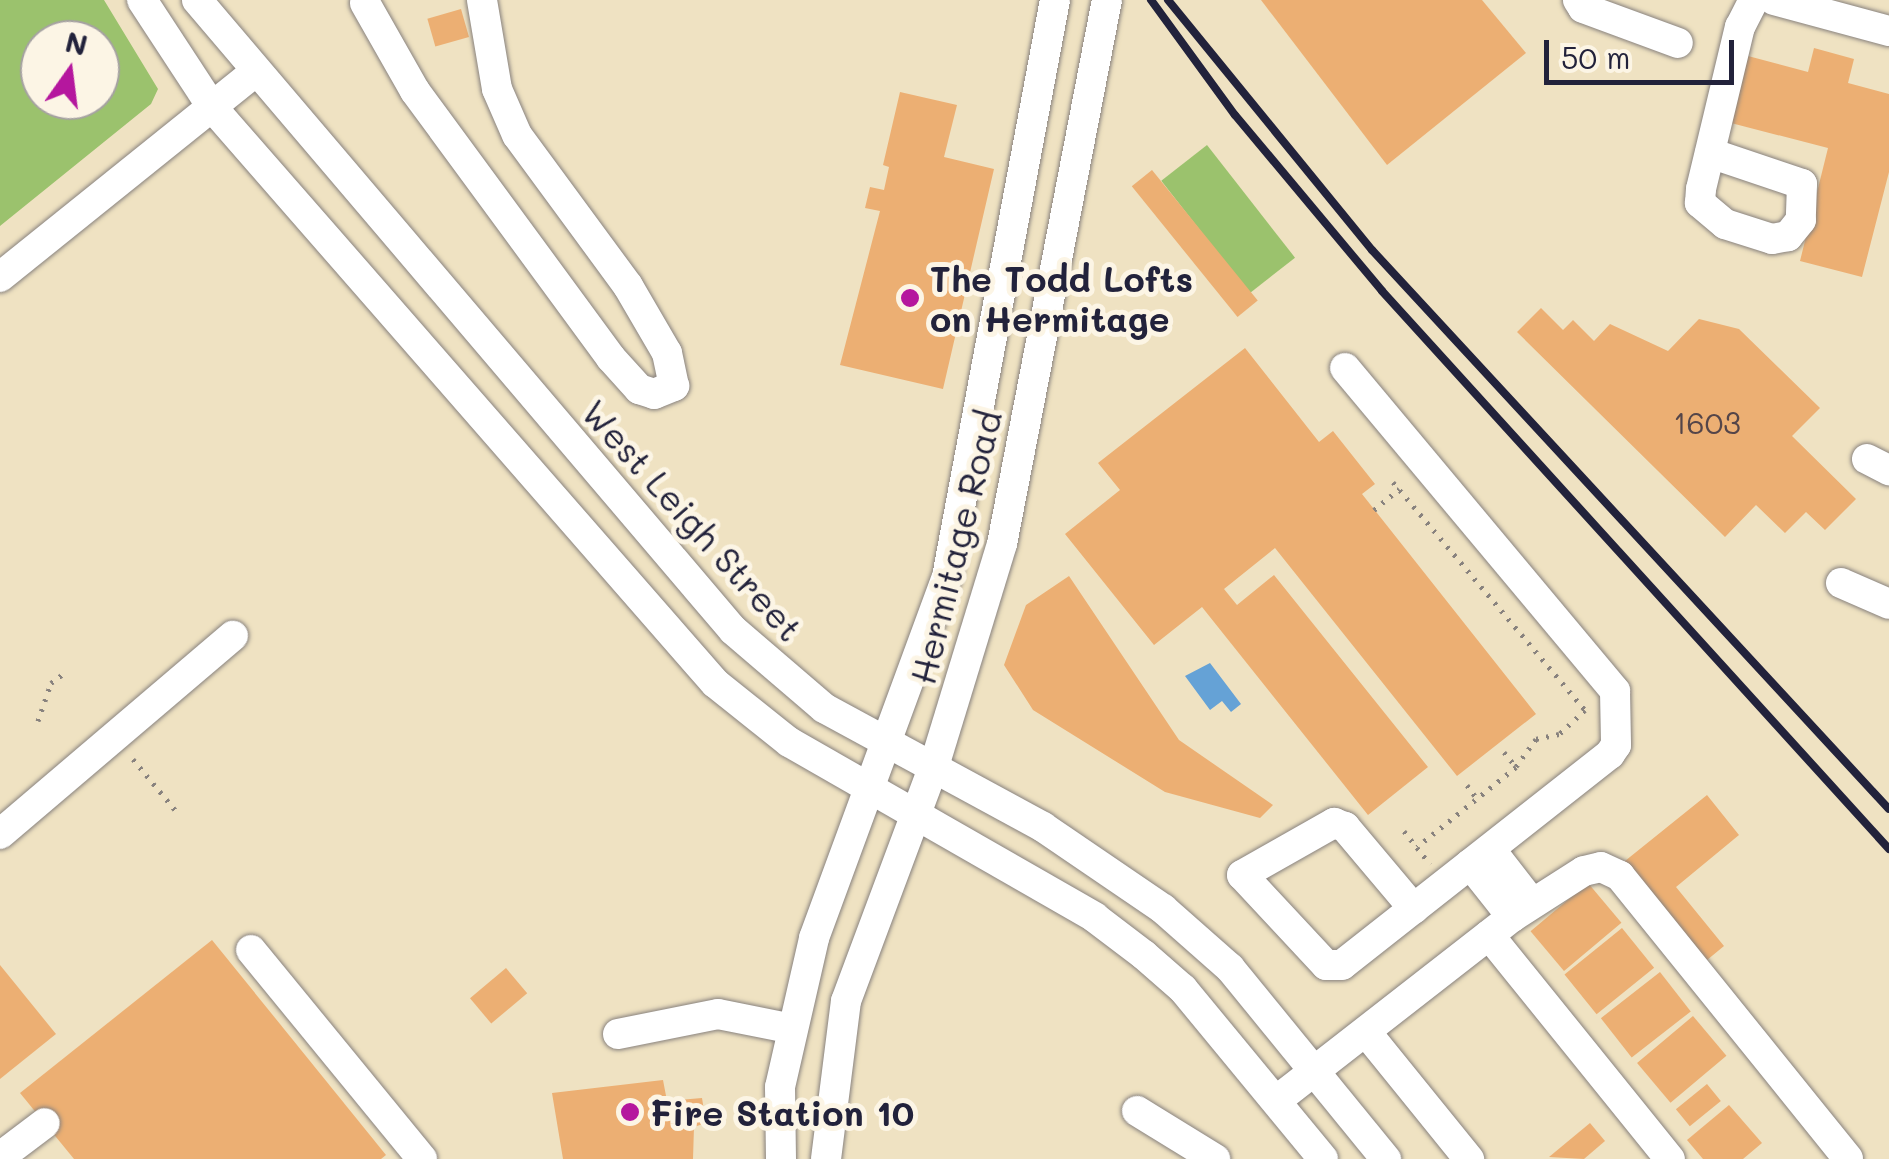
<!DOCTYPE html>
<html>
<head>
<meta charset="utf-8">
<style>
  body { margin:0 }
  #map { position:relative; width:1889px; height:1159px; overflow:hidden; background:#efe2c2; font-family:Mali,sans-serif }
  div>[style] { position:absolute }
  .green>* { inset:0; background:#9bc26d; transform-origin:0 0 }
  .water>* { inset:0; background:#65a2d6 }
  .building>* { inset:0; background:#ecaf73; transform-origin:0 0 }
  .path>* { height:5px; margin-top:-2.5px; transform-origin:0; background:repeating-linear-gradient(90deg,#88827e 0 2.5px,transparent 0 10.5px) }
  .roads { filter:drop-shadow(0 0 2px #88827e) drop-shadow(0 0 2px #88827e) }
  .minor>* { height:30px; margin:-15px; padding:0 15px; transform-origin:15px; border-radius:15px; background:#fff }
  .rail>* { height:8px; margin:-4px; padding:0 4px; transform-origin:4px; border-radius:4px; background:#22223b }
  .dots>* { width:28px; height:28px; translate:-50% -50%; box-sizing:border-box; border:5px solid #fcf5e5; border-radius:50% }
  span { translate:-50% -50%; white-space:nowrap; text-align:center; line-height:1.15; -webkit-text-stroke:10px #fcf5e5; paint-order:stroke }
  .number-label { font-size:30px; color:#544549 }
  .number-label span { -webkit-text-stroke-width:0 }
  .poi-label { font-size:35px; color:#22223b; font-weight:700 }
  .left { translate:0 -50%; text-align:left }
  .street-label { font-size:35px; color:#22223b }
  .north { position:absolute; left:20px; top:20px; width:100px; height:100px; box-sizing:border-box; background:#fcf5e5; border:2px solid #a5a1a1; border-radius:50%; rotate:14deg; font-size:28px; font-weight:700; line-height:40px; text-align:center; color:#22223b }
  .north::after { content:''; display:block; margin:auto; width:35px; height:45px; background:#b5179e; clip-path:polygon(50% 0,100% 100%,50% 72%,0 100%) }
  .scale { position:absolute; left:1544px; top:40px; width:190px; height:45px; box-sizing:border-box; border:5px solid #22223b; border-top:0; padding-left:12px; font-size:30px; line-height:35px; white-space:nowrap; color:#22223b; -webkit-text-stroke:8px #fcf5e5; paint-order:stroke }
</style>
</head>
<body>
<div id="map">
  <div class="green">
    <div style="clip-path:polygon(evenodd,0 0,104px 0,158px 89px,151px 104px,0 226px,0 0,100px 40px,100px 100px,40px 100px,40px 40px,100px 40px)"></div>
    <div style="left:1207px;top:145px;width:143px;height:58px;rotate:52deg"></div>
  </div>
  <div class="water">
    <div style="clip-path:polygon(1210px 663px,1241px 704px,1231px 712px,1222px 701px,1210px 710px,1185px 676px)"></div>
  </div>
  <div class="building">
    <div style="clip-path:polygon(1261px 0,1482px 0,1526px 53px,1387px 165px)"></div>
    <div style="left:461px;top:9px;width:29px;height:35px;rotate:74deg"></div>
    <div style="clip-path:polygon(1814px 48px,1854px 59px,1848px 83px,1889px 94px,1889px 172px,1862px 277px,1800px 261px,1828px 148px,1731px 123px,1748px 56px,1808px 72px)"></div>
    <div style="clip-path:polygon(900px 92px,957px 105px,944px 157px,994px 169px,943px 389px,840px 365px,880px 211px,865px 208px,870px 187px,884px 190px,889px 167px,883px 165px)"></div>
    <div style="left:1152px;top:170px;width:168px;height:26px;rotate:51deg"></div>
    <div style="clip-path:polygon(1541px 308px,1563px 330px,1573px 320px,1594px 341px,1610px 324px,1668px 351px,1699px 319px,1739px 329px,1820px 408px,1792px 436px,1856px 499px,1825px 530px,1806px 512px,1785px 533px,1756px 505px,1725px 537px,1517px 332px)"></div>
    <div style="clip-path:polygon(1245px 348px,1319px 442px,1333px 431px,1375px 484px,1362px 494px,1536px 714px,1457px 776px,1275px 548px,1224px 589px,1237px 605px,1274px 575px,1428px 767px,1368px 815px,1202px 607px,1154px 645px,1065px 534px,1120px 490px,1098px 463px)"></div>
    <div style="clip-path:polygon(1069px 576px,1179px 740px,1273px 805px,1260px 818px,1165px 792px,1033px 710px,1004px 665px,1026px 605px)"></div>
    <div style="clip-path:polygon(1707px 795px,1739px 835px,1676px 887px,1724px 946px,1701px 965px,1620px 865px)"></div>
    <div style="left:1588px;top:883px;width:52px;height:75px;rotate:50deg"></div>
    <div style="left:1622px;top:928px;width:51px;height:74px;rotate:51deg"></div>
    <div style="clip-path:polygon(212px 940px,386px 1155px,381px 1159px,74px 1159px,20px 1093px)"></div>
    <div style="clip-path:polygon(0 965px,56px 1034px,0 1079px)"></div>
    <div style="left:506px;top:968px;width:33px;height:47px;rotate:50deg"></div>
    <div style="left:1660px;top:972px;width:50px;height:75px;rotate:52deg"></div>
    <div style="left:1693px;top:1016px;width:52px;height:73px;rotate:50deg"></div>
    <div style="clip-path:polygon(663px 1080px,667px 1101px,702px 1098px,706px 1123px,694px 1127px,693px 1159px,563px 1159px,552px 1093px)"></div>
    <div style="left:1707px;top:1084px;width:22px;height:40px;rotate:51deg"></div>
    <div style="clip-path:polygon(1729px 1105px,1762px 1143px,1743px 1159px,1703px 1159px,1687px 1140px)"></div>
    <div style="clip-path:polygon(1590px 1123px,1605px 1141px,1584px 1159px,1549px 1157px)"></div>
  </div>
  <div class="path">
    <div style="left:1393px;top:482px;width:298px;rotate:49.9deg"></div>
    <div style="left:1585px;top:710px;width:35px;rotate:137deg"></div>
    <div style="left:1559px;top:734px;width:24px;rotate:168deg"></div>
    <div style="left:1536px;top:739px;width:34px;rotate:126deg"></div>
    <div style="left:1516px;top:767px;width:127px;rotate:141.1deg"></div>
    <div style="left:1374px;top:510px;width:33px;rotate:-40deg"></div>
    <div style="left:38px;top:721px;width:40px;rotate:-71.1deg"></div>
    <div style="left:51px;top:683px;width:15px;rotate:-37deg"></div>
    <div style="left:1504px;top:752px;width:19px;rotate:51deg"></div>
    <div style="left:133px;top:759px;width:67px;rotate:50.4deg"></div>
    <div style="left:1467px;top:785px;width:17px;rotate:54deg"></div>
    <div style="left:1404px;top:831px;width:42px;rotate:51.8deg"></div>
  </div>
  <div class="roads">
    <div class="minor">
      <div style="left:142px;top:0;width:128px;rotate:56.8deg"></div>
      <div style="left:212px;top:107px;width:765px;rotate:48.87deg"></div>
      <div style="left:715px;top:683px;width:95px;rotate:38.6deg"></div>
      <div style="left:789px;top:742px;width:352px;rotate:29.8deg"></div>
      <div style="left:1094px;top:917px;width:63px;rotate:37.2deg"></div>
      <div style="left:1144px;top:955px;width:52px;rotate:41.1deg"></div>
      <div style="left:1183px;top:989px;width:220px;rotate:50.5deg"></div>
      <div style="left:197px;top:0;width:827px;rotate:49.61deg"></div>
      <div style="left:733px;top:630px;width:120px;rotate:40.6deg"></div>
      <div style="left:824px;top:708px;width:249px;rotate:28.5deg"></div>
      <div style="left:1043px;top:827px;width:145px;rotate:34.3deg"></div>
      <div style="left:1163px;top:909px;width:89px;rotate:41.4deg"></div>
      <div style="left:1230px;top:968px;width:247px;rotate:50.8deg"></div>
      <div style="left:1578px;top:0;width:9px;rotate:58deg"></div>
      <div style="left:1583px;top:8px;width:101px;rotate:20.2deg"></div>
      <div style="left:1774px;top:0;width:119px;rotate:15.1deg"></div>
      <div style="left:365px;top:3px;width:101px;rotate:60.4deg"></div>
      <div style="left:415px;top:91px;width:331px;rotate:53.7deg"></div>
      <div style="left:611px;top:358px;width:42px;rotate:47.9deg"></div>
      <div style="left:639px;top:389px;width:16px;rotate:18deg"></div>
      <div style="left:654px;top:394px;width:22px;rotate:-22deg"></div>
      <div style="left:674px;top:386px;width:34px;rotate:-102deg"></div>
      <div style="left:667px;top:353px;width:78px;rotate:-120.2deg"></div>
      <div style="left:628px;top:286px;width:187px;rotate:-126.3deg"></div>
      <div style="left:517px;top:135px;width:50px;rotate:-113.5deg"></div>
      <div style="left:497px;top:89px;width:90px;rotate:-99.6deg"></div>
      <div style="left:1710px;top:153px;width:97px;rotate:18.6deg"></div>
      <div style="left:1802px;top:184px;width:36px;rotate:92deg"></div>
      <div style="left:1801px;top:220px;width:21px;rotate:129deg"></div>
      <div style="left:1788px;top:236px;width:16px;rotate:169deg"></div>
      <div style="left:1772px;top:239px;width:49px;rotate:-162.3deg"></div>
      <div style="left:1725px;top:224px;width:33px;rotate:-140deg"></div>
      <div style="left:1700px;top:203px;width:14px;rotate:-86deg"></div>
      <div style="left:1701px;top:189px;width:167px;rotate:-76.5deg"></div>
      <div style="left:1740px;top:27px;width:30px;rotate:-63deg"></div>
      <div style="left:0;top:277px;width:326px;rotate:-38.8deg"></div>
      <div style="left:1345px;top:368px;width:421px;rotate:50.1deg"></div>
      <div style="left:1615px;top:691px;width:54px;rotate:88.9deg"></div>
      <div style="left:1616px;top:745px;width:11px;rotate:124deg"></div>
      <div style="left:1610px;top:754px;width:341px;rotate:141.8deg"></div>
      <div style="left:1342px;top:965px;width:16px;rotate:180deg"></div>
      <div style="left:1326px;top:965px;width:123px;rotate:-133deg"></div>
      <div style="left:1242px;top:875px;width:106px;rotate:-29.5deg"></div>
      <div style="left:1334px;top:823px;width:12px;rotate:20deg"></div>
      <div style="left:1345px;top:827px;width:107px;rotate:49.9deg"></div>
      <div style="left:1867px;top:459px;width:25px;rotate:27deg"></div>
      <div style="left:1841px;top:583px;width:52px;rotate:23.6deg"></div>
      <div style="left:0;top:834px;width:306px;rotate:-40.4deg"></div>
      <div style="left:1490px;top:849px;width:68px;rotate:52.1deg"></div>
      <div style="left:1470px;top:864px;width:68px;rotate:51.6deg"></div>
      <div style="left:1489px;top:935px;width:288px;rotate:51.1deg"></div>
      <div style="left:251px;top:950px;width:270px;rotate:50.7deg"></div>
      <div style="left:1366px;top:1032px;width:164px;rotate:51deg"></div>
      <div style="left:618px;top:1034px;width:102px;rotate:-11.3deg"></div>
      <div style="left:718px;top:1014px;width:76px;rotate:11.3deg"></div>
      <div style="left:1277px;top:1100px;width:298px;rotate:-37.9deg"></div>
      <div style="left:1512px;top:917px;width:85px;rotate:-32.6deg"></div>
      <div style="left:1584px;top:871px;width:17px;rotate:-13deg"></div>
      <div style="left:1601px;top:867px;width:21px;rotate:25deg"></div>
      <div style="left:1620px;top:876px;width:363px;rotate:51.1deg"></div>
      <div style="left:1137px;top:1111px;width:92px;rotate:31.6deg"></div>
      <div style="left:0;top:1157px;width:56px;rotate:-37.1deg"></div>
      <div style="left:781px;top:1159px;width:72px;rotate:-90.8deg"></div>
      <div style="left:780px;top:1087px;width:153px;rotate:-77.1deg"></div>
      <div style="left:814px;top:938px;width:385px;rotate:-69.8deg"></div>
      <div style="left:947px;top:577px;width:587px;rotate:-79.4deg"></div>
      <div style="left:826px;top:1159px;width:159px;rotate:-82.8deg"></div>
      <div style="left:846px;top:1001px;width:254px;rotate:-69.5deg"></div>
      <div style="left:935px;top:763px;width:229px;rotate:-73deg"></div>
      <div style="left:1002px;top:544px;width:554px;rotate:-79.08deg"></div>
    </div>
  </div>
  <div class="rail">
    <div style="left:1151px;top:0;width:142px;rotate:53.9deg"></div>
    <div style="left:1235px;top:115px;width:229px;rotate:50.1deg"></div>
    <div style="left:1382px;top:291px;width:754px;rotate:47.74deg"></div>
    <div style="left:1168px;top:0;width:323px;rotate:50.8deg"></div>
    <div style="left:1372px;top:250px;width:761px;rotate:47.24deg"></div>
  </div>
  <div class="dots">
    <div style="left:910px;top:298px;background:#b5179e"></div>
    <div style="left:630px;top:1112px;background:#b5179e"></div>
  </div>
  <div class="number-label">
    <span style="left:1707px;top:422px">1603</span>
  </div>
  <div class="poi-label">
    <span class="left" style="left:930px;top:298px">The Todd Lofts<br>on Hermitage</span>
    <span class="left" style="left:650px;top:1112px">Fire Station 10</span>
  </div>
  <div class="street-label">
    <span style="left:693px;top:520px;rotate:48deg">West Leigh Street</span>
    <span style="left:955px;top:547px;rotate:-76deg">Hermitage Road</span>
  </div>
  <div class="north">N</div>
  <div class="scale">50 m</div>
</div>
</body>
</html>
